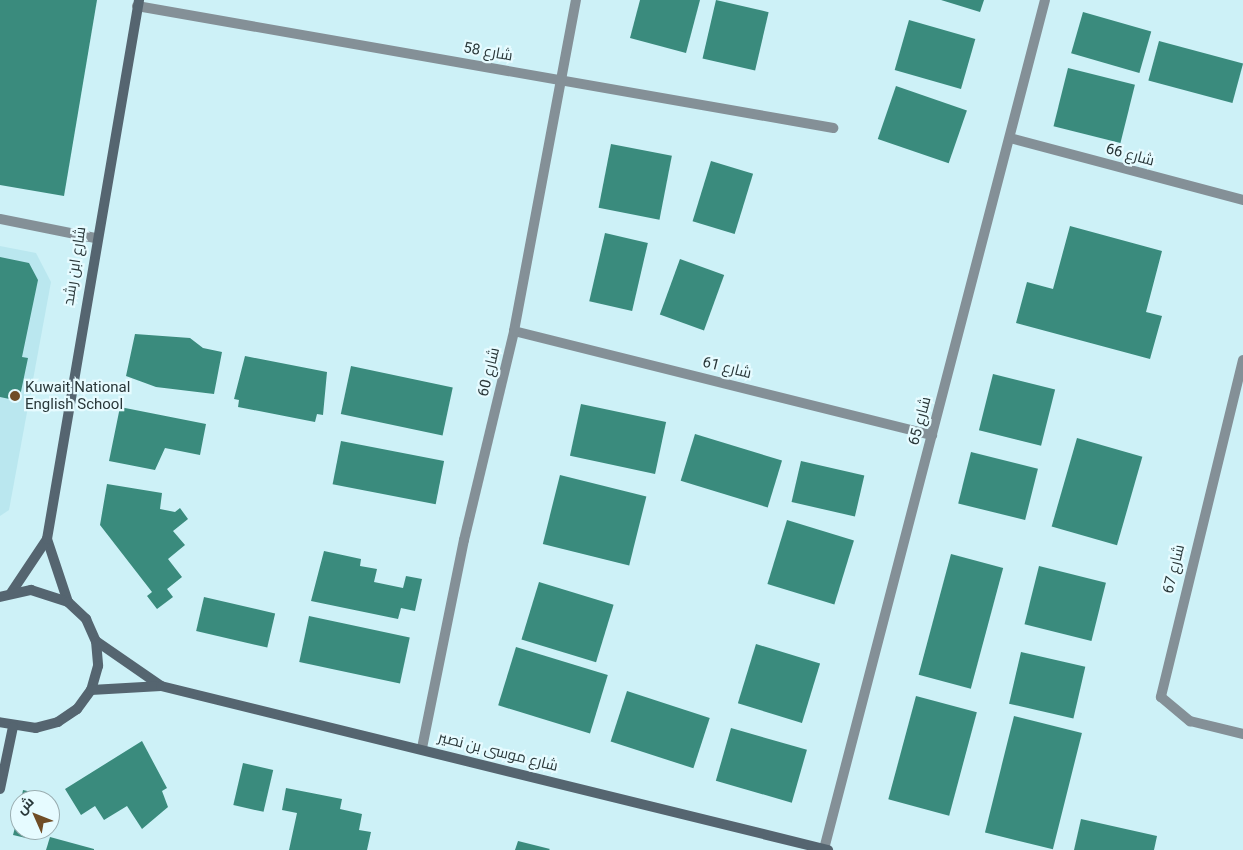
<!DOCTYPE html>
<html>
<head>
<meta charset="utf-8">
<style>
  body { margin:0 }
  #map { position:relative; width:1243px; height:850px; overflow:hidden; background:#cdf1f7; font-family:Roboto,Cairo,sans-serif }
  div>[style] { position:absolute }
  .built>* { inset:0; background:#bae7ef }
  .building>* { inset:0; background:#3a8b7d; transform-origin:0 0 }
  .street>* { height:10px; margin:-5px; padding:0 5px; transform-origin:5px; border-radius:5px; background:#849097 }
  .secondary>* { height:10px; margin:-5px; padding:0 5px; transform-origin:5px; border-radius:5px; background:#556570 }
  .dots>* { width:14px; height:14px; translate:-50% -50%; box-sizing:border-box; border:2px solid #e6fbff; border-radius:50% }
  span { translate:-50% -50%; white-space:nowrap; text-align:center; line-height:1.15; -webkit-text-stroke:4.5px #e6fbff; paint-order:stroke }
  .street-label { font-size:15px; color:#293739 }
  .poi-label { font-size:15px; color:#293739 }
  .left { translate:0 -50%; text-align:left }
  .north { position:absolute; left:10px; top:790px; width:50px; height:50px; box-sizing:border-box; background:#e6fbff; border:1px solid #9aadb0; border-radius:50%; rotate:314deg; font-size:14px; font-weight:700; line-height:20px; text-align:center; color:#293739 }
  .north::after { content:''; display:block; margin:auto; width:18px; height:22px; background:#704d26; clip-path:polygon(50% 0,100% 100%,50% 72%,0 100%) }
</style>
</head>
<body>
<div id="map">
  <div class="built">
    <div style="clip-path:polygon(0 246px,36px 253px,51px 282px,9px 510px,0 516px)"></div>
  </div>
  <div class="building">
    <div style="clip-path:polygon(0 0,97px 0,64px 196px,0 185px)"></div>
    <div style="clip-path:polygon(640px 0,700px 0,686px 53px,630px 38px)"></div>
    <div style="left:716px;top:0;width:54px;height:60px;rotate:13deg"></div>
    <div style="clip-path:polygon(941px 0,984px 0,980px 12px)"></div>
    <div style="left:1083px;top:12px;width:71px;height:43px;rotate:16deg"></div>
    <div style="left:909px;top:20px;width:69px;height:52px;rotate:16deg"></div>
    <div style="left:1159px;top:41px;width:87px;height:41px;rotate:15deg"></div>
    <div style="left:1068px;top:68px;width:69px;height:60px;rotate:14deg"></div>
    <div style="left:896px;top:86px;width:75px;height:56px;rotate:19deg"></div>
    <div style="left:611px;top:144px;width:62px;height:65px;rotate:11deg"></div>
    <div style="left:711px;top:161px;width:44px;height:63px;rotate:17deg"></div>
    <div style="clip-path:polygon(1070px 226px,1162px 251px,1146px 312px,1162px 316px,1150px 359px,1016px 323px,1027px 282px,1053px 289px)"></div>
    <div style="left:605px;top:233px;width:44px;height:70px;rotate:13deg"></div>
    <div style="clip-path:polygon(0 257px,29px 263px,38px 280px,22px 357px,28px 358px,19px 401px,0 397px)"></div>
    <div style="left:680px;top:259px;width:47px;height:59px;rotate:20deg"></div>
    <div style="clip-path:polygon(135px 334px,190px 338px,203px 348px,222px 352px,214px 394px,156px 387px,126px 376px)"></div>
    <div style="clip-path:polygon(245px 356px,327px 372px,323px 415px,317px 414px,315px 422px,238px 407px,239px 400px,234px 399px)"></div>
    <div style="left:351px;top:366px;width:104px;height:49px;rotate:12deg"></div>
    <div style="left:993px;top:374px;width:64px;height:58px;rotate:14deg"></div>
    <div style="left:581px;top:404px;width:87px;height:53px;rotate:12deg"></div>
    <div style="clip-path:polygon(120px 407px,206px 424px,200px 455px,165px 448px,155px 470px,109px 461px)"></div>
    <div style="left:695px;top:434px;width:91px;height:49px;rotate:17deg"></div>
    <div style="left:1077px;top:438px;width:68px;height:92px;rotate:16deg"></div>
    <div style="left:341px;top:441px;width:105px;height:44px;rotate:11deg"></div>
    <div style="left:971px;top:452px;width:69px;height:53px;rotate:14deg"></div>
    <div style="left:801px;top:461px;width:65px;height:42px;rotate:13deg"></div>
    <div style="left:560px;top:475px;width:89px;height:71px;rotate:14deg"></div>
    <div style="clip-path:polygon(107px 484px,162px 493px,160px 509px,175px 512px,180px 508px,188px 519px,173px 531px,185px 545px,168px 559px,182px 577px,167px 589px,173px 597px,157px 609px,147px 596px,152px 592px,100px 525px)"></div>
    <div style="left:787px;top:520px;width:70px;height:67px;rotate:17deg"></div>
    <div style="clip-path:polygon(324px 551px,361px 559px,360px 566px,377px 569px,374px 582px,403px 588px,406px 576px,422px 579px,415px 611px,401px 608px,398px 619px,311px 601px)"></div>
    <div style="left:951px;top:554px;width:54px;height:125px;rotate:15deg"></div>
    <div style="left:1039px;top:566px;width:69px;height:60px;rotate:14deg"></div>
    <div style="left:539px;top:582px;width:78px;height:60px;rotate:17deg"></div>
    <div style="left:204px;top:597px;width:73px;height:35px;rotate:13deg"></div>
    <div style="left:309px;top:616px;width:103px;height:47px;rotate:12deg"></div>
    <div style="left:756px;top:644px;width:67px;height:62px;rotate:17deg"></div>
    <div style="left:516px;top:647px;width:96px;height:61px;rotate:17deg"></div>
    <div style="left:1021px;top:652px;width:66px;height:53px;rotate:13deg"></div>
    <div style="left:627px;top:691px;width:87px;height:53px;rotate:18deg"></div>
    <div style="left:916px;top:696px;width:63px;height:107px;rotate:15deg"></div>
    <div style="left:1014px;top:716px;width:70px;height:120px;rotate:14deg"></div>
    <div style="left:731px;top:728px;width:79px;height:55px;rotate:16deg"></div>
    <div style="clip-path:polygon(142px 741px,167px 788px,162px 791px,168px 807px,142px 829px,127px 806px,104px 820px,95px 806px,81px 815px,65px 789px)"></div>
    <div style="left:243px;top:763px;width:31px;height:43px;rotate:13deg"></div>
    <div style="clip-path:polygon(286px 788px,342px 799px,340px 809px,362px 814px,359px 830px,371px 832px,367px 850px,289px 850px,297px 813px,282px 810px)"></div>
    <div style="clip-path:polygon(23px 790px,36px 793px,34px 800px,21px 800px)"></div>
    <div style="clip-path:polygon(20px 808px,20px 830px,27px 830px,26px 838px,13px 835px)"></div>
    <div style="clip-path:polygon(1081px 819px,1157px 836px,1154px 850px,1074px 850px)"></div>
    <div style="clip-path:polygon(50px 837px,94px 849px,94px 850px,46px 850px)"></div>
    <div style="clip-path:polygon(518px 841px,550px 849px,549px 850px,515px 850px)"></div>
  </div>
  <div class="street">
    <div style="left:137px;top:6px;width:707px;rotate:9.94deg"></div>
    <div style="left:1010px;top:138px;width:241px;rotate:14.9deg"></div>
    <div style="left:0;top:219px;width:97px;rotate:11.3deg"></div>
    <div style="left:514px;top:331px;width:431px;rotate:14deg"></div>
    <div style="left:1243px;top:360px;width:347px;rotate:103.7deg"></div>
    <div style="left:1161px;top:697px;width:38px;rotate:40deg"></div>
    <div style="left:1190px;top:721px;width:55px;rotate:13.8deg"></div>
    <div style="left:422px;top:748px;width:212px;rotate:-78.6deg"></div>
    <div style="left:464px;top:540px;width:215px;rotate:-76.5deg"></div>
    <div style="left:514px;top:331px;width:337px;rotate:-79.4deg"></div>
    <div style="left:824px;top:849px;width:877px;rotate:-75.41deg"></div>
  </div>
  <div class="secondary">
    <div style="left:47px;top:539px;width:66px;rotate:71.6deg"></div>
    <div style="left:11px;top:593px;width:65px;rotate:-56.3deg"></div>
    <div style="left:47px;top:539px;width:547px;rotate:-80.31deg"></div>
    <div style="left:0;top:597px;width:32px;rotate:-13deg"></div>
    <div style="left:31px;top:590px;width:39px;rotate:18deg"></div>
    <div style="left:68px;top:602px;width:25px;rotate:43deg"></div>
    <div style="left:86px;top:619px;width:24px;rotate:66deg"></div>
    <div style="left:96px;top:641px;width:25px;rotate:85deg"></div>
    <div style="left:98px;top:666px;width:25px;rotate:106deg"></div>
    <div style="left:91px;top:690px;width:24px;rotate:126deg"></div>
    <div style="left:77px;top:709px;width:23px;rotate:146deg"></div>
    <div style="left:58px;top:722px;width:23px;rotate:165deg"></div>
    <div style="left:36px;top:728px;width:36px;rotate:-171deg"></div>
    <div style="left:96px;top:641px;width:79px;rotate:34.7deg"></div>
    <div style="left:91px;top:690px;width:70px;rotate:-3.3deg"></div>
    <div style="left:161px;top:686px;width:687px;rotate:13.81deg"></div>
    <div style="left:0;top:789px;width:63px;rotate:-78.2deg"></div>
  </div>
  <div class="dots">
    <div style="left:15px;top:396px;background:#704d26"></div>
  </div>
  <div class="street-label">
    <span style="left:488px;top:52px;rotate:10deg">شارع 58</span>
    <span style="left:1130px;top:155px;rotate:15deg">شارع 66</span>
    <span style="left:75px;top:266px;rotate:-81deg">شارع ابن رشد</span>
    <span style="left:727px;top:368px;rotate:14deg">شارع 61</span>
    <span style="left:489px;top:372px;rotate:-76deg">شارع 60</span>
    <span style="left:920px;top:421px;rotate:-75deg">شارع 65</span>
    <span style="left:1174px;top:569px;rotate:-76deg">شارع 67</span>
    <span style="left:498px;top:752px;rotate:14deg">شارع موسى بن نصير</span>
  </div>
  <div class="poi-label">
    <span class="left" style="left:25px;top:396px">Kuwait National<br>English School</span>
  </div>
  <div class="north">ش</div>
</div>
</body>
</html>
